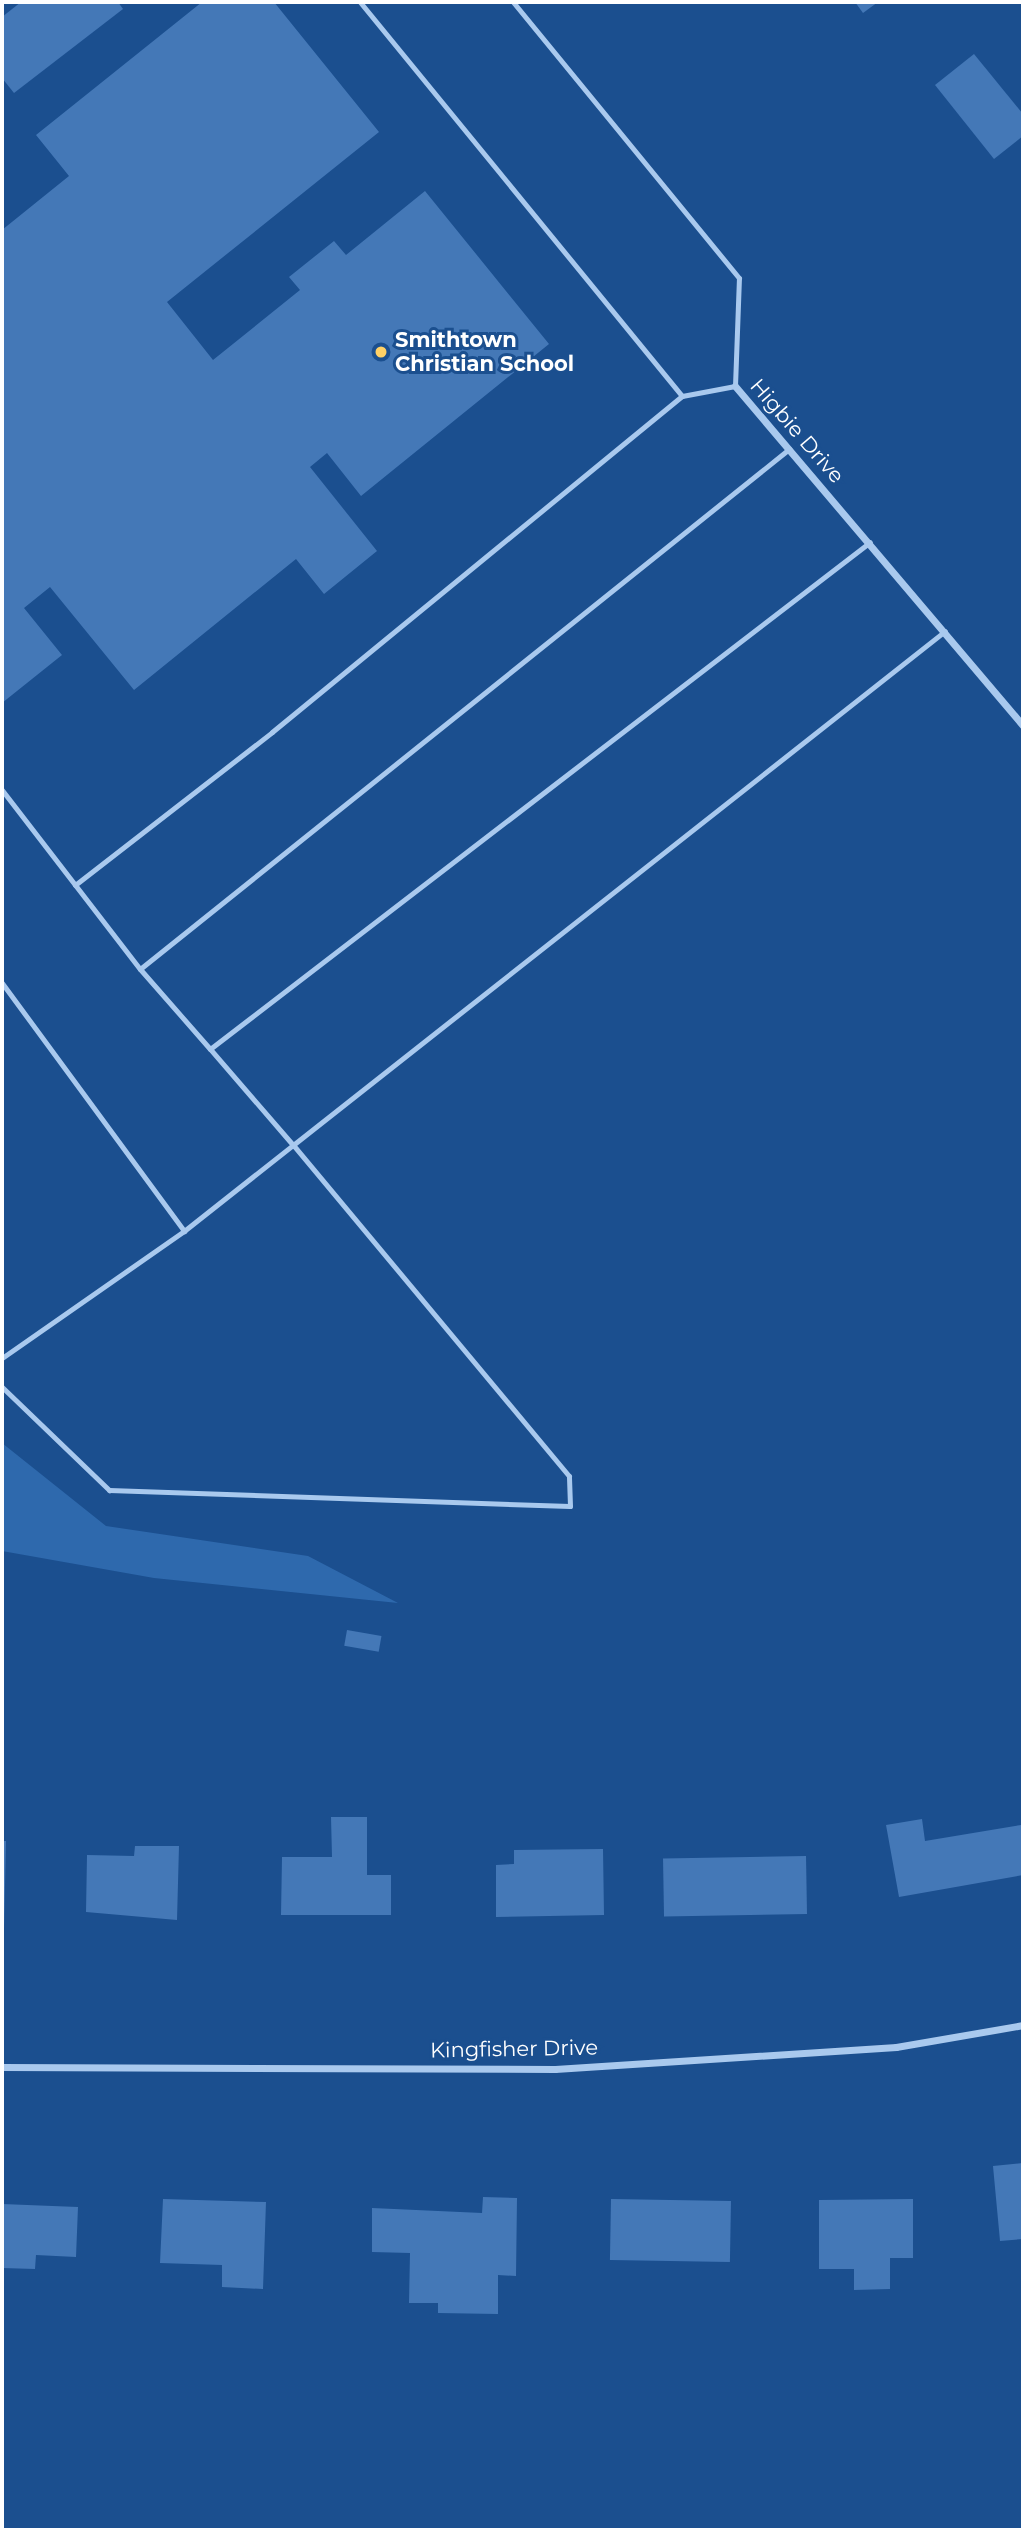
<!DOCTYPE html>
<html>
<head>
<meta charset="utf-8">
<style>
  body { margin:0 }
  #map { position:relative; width:1025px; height:2532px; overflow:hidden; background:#1b4f8f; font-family:Montserrat,sans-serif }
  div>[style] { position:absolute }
  .green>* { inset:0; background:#2e69ad }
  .building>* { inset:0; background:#4478b7; transform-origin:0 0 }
  .lane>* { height:5px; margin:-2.5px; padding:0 2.5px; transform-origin:2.5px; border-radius:2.5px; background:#a9c9ee }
  .street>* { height:7px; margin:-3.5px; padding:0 3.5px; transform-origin:3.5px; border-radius:3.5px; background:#a9c9ee }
  .dots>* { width:19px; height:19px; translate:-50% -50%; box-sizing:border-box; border:4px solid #1b4f8f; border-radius:50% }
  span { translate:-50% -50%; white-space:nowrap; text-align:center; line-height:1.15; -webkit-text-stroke:6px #1b4f8f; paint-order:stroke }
  .poi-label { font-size:21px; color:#fff; font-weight:700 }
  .left { translate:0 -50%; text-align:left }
  .street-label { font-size:21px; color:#fff }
  .frame { position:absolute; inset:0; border:4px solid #fff; pointer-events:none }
</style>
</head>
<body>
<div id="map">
  <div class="green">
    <div style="clip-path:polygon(2px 1443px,106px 1526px,308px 1556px,398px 1603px,154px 1578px,2px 1551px)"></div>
  </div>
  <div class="building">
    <div style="clip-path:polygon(21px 2px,118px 2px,123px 9px,14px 93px,2px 78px,2px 17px)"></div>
    <div style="clip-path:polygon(202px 2px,274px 2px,379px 132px,167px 302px,213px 360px,300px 290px,289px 277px,334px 241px,346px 255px,425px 191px,549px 344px,361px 496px,327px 453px,310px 467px,377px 551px,324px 594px,296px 559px,134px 690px,50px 587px,24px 608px,62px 655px,2px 703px,2px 230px,69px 176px,36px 135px)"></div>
    <div style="clip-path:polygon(855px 2px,878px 2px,863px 13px)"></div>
    <div style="clip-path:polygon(974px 54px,1023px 114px,1023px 136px,994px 159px,935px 85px)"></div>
    <div style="left:347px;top:1630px;width:35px;height:16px;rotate:10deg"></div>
    <div style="clip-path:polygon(331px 1817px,367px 1817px,367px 1875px,391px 1875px,391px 1915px,281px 1915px,282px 1857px,332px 1857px)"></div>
    <div style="clip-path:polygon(922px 1819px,925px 1841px,1021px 1825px,1023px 1875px,899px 1897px,886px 1825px)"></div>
    <div style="clip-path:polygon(2px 1841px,6px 1841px,4px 1929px,2px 1929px)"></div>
    <div style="clip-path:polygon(135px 1846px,179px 1846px,177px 1920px,86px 1912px,87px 1855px,134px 1856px)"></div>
    <div style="clip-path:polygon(603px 1849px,604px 1915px,496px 1917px,496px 1865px,514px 1864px,514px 1850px)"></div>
    <div style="left:806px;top:1856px;width:58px;height:143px;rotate:89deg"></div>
    <div style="clip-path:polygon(1023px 2163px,1023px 2239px,1000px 2241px,993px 2166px)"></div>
    <div style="clip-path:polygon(483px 2197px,517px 2198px,516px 2276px,498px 2275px,498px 2314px,438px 2313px,438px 2303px,409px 2303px,410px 2253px,372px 2252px,372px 2208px,482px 2213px)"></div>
    <div style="clip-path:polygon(163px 2199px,266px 2202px,263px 2289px,222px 2287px,222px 2265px,160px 2263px)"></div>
    <div style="left:611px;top:2199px;width:120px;height:61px;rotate:1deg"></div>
    <div style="clip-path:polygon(913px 2199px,913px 2258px,890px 2258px,890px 2289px,854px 2290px,854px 2269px,819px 2269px,819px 2200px)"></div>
    <div style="clip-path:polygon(2px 2204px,78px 2207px,76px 2257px,36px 2255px,35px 2269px,2px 2268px)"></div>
  </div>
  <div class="lane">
    <div style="left:360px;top:2px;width:509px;rotate:50.74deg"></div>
    <div style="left:2px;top:790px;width:226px;rotate:52.4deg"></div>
    <div style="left:140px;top:969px;width:832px;rotate:-38.7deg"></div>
    <div style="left:75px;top:885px;width:249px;rotate:-37.8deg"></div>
    <div style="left:272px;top:732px;width:530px;rotate:-39.34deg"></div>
    <div style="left:682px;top:396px;width:54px;rotate:-10.7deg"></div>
    <div style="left:735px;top:386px;width:108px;rotate:-87.9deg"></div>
    <div style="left:739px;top:278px;width:357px;rotate:-129.3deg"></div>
    <div style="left:140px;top:969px;width:106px;rotate:48.8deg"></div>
    <div style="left:2px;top:983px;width:308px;rotate:53.7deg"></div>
    <div style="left:184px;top:1231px;width:222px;rotate:145.1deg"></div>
    <div style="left:184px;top:1231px;width:139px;rotate:-38.3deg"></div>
    <div style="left:293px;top:1145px;width:127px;rotate:-130.8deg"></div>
    <div style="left:210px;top:1049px;width:832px;rotate:-37.53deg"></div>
    <div style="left:2px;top:1387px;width:149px;rotate:43.9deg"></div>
    <div style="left:109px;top:1490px;width:461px;rotate:2deg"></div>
    <div style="left:570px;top:1506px;width:30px;rotate:-92deg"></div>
    <div style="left:569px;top:1476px;width:431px;rotate:-129.8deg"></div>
    <div style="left:293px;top:1145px;width:830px;rotate:-38.25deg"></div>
  </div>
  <div class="street">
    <div style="left:735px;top:386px;width:445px;rotate:49.7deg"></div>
    <div style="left:2px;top:2067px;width:553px;rotate:0.21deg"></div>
    <div style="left:555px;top:2069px;width:342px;rotate:-3.7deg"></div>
    <div style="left:896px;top:2047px;width:129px;rotate:-9.8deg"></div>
  </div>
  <div class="dots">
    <div style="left:381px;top:352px;background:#ffd166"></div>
  </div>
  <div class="poi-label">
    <span class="left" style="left:395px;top:352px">Smithtown<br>Christian School</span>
  </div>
  <div class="street-label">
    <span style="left:797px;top:431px;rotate:49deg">Higbie Drive</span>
    <span style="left:514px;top:2049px;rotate:-1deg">Kingfisher Drive</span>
  </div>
  <div class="frame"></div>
</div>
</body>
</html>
